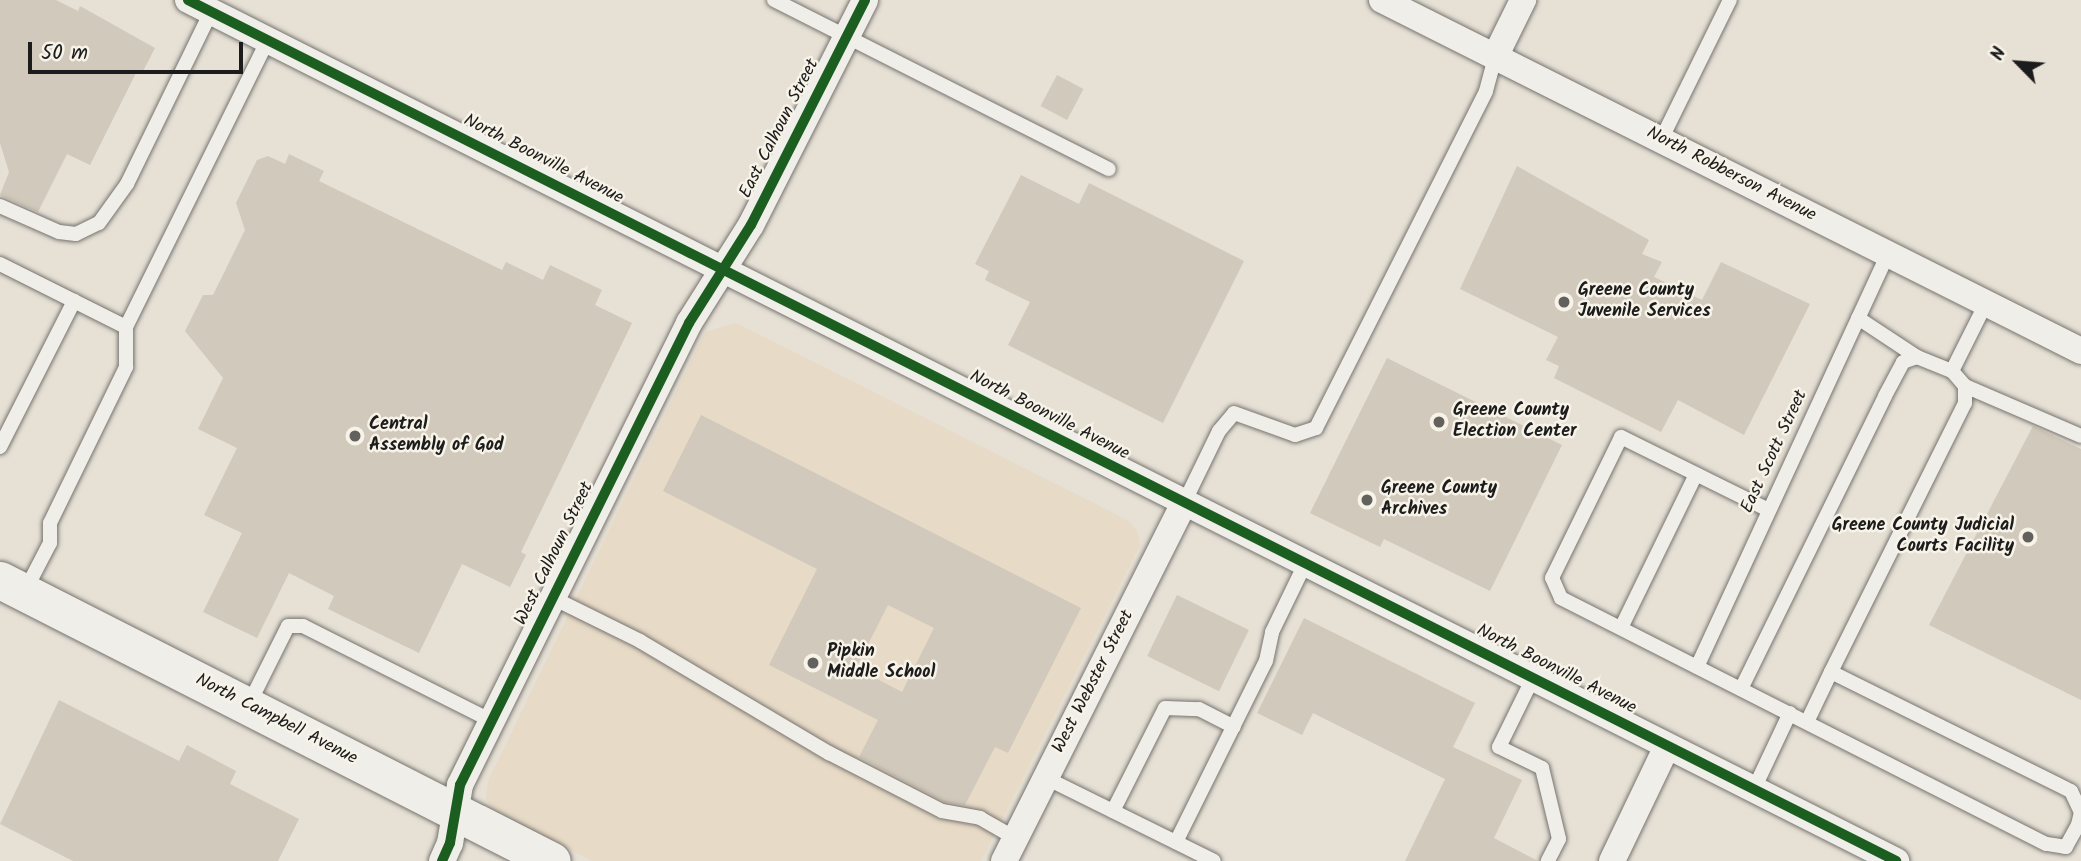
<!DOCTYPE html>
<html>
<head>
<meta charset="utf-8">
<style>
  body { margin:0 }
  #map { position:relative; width:2081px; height:861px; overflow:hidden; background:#e6e0d5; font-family:Kalam,sans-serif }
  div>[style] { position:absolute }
  .built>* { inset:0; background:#e7dac6 }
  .building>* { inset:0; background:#d1c9bb; transform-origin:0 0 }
  .roads { filter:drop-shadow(0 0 2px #77746f) drop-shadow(0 0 2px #77746f) }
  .service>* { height:14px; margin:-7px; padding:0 7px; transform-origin:7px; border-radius:7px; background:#f0eee9 }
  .minor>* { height:26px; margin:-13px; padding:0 13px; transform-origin:13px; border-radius:13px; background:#f0eee9 }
  .secondary>* { height:37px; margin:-18.5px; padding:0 18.5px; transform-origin:18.5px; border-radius:18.5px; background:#f0eee9 }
  .cycleway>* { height:10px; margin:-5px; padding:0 5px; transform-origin:5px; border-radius:5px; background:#1b5e20 }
  .dots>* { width:19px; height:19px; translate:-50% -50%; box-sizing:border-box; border:4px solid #f7f3e8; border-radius:50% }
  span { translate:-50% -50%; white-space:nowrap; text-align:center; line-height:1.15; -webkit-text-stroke:5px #f7f3e8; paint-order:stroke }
  .street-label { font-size:18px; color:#1c1c1c }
  .poi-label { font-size:18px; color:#1c1c1c; font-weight:700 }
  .left { translate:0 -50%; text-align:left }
  .right { translate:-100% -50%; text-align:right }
  .north { position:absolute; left:1983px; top:28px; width:70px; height:70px; -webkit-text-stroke:5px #f7f3e8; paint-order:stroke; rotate:295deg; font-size:19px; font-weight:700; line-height:28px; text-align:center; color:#1c1c1c }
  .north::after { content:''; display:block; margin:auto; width:24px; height:32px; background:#1c1c1c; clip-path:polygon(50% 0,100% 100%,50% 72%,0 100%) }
  .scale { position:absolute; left:28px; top:42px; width:215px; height:32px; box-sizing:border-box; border:4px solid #1c1c1c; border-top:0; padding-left:9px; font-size:21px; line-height:24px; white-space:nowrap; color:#1c1c1c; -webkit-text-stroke:5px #f7f3e8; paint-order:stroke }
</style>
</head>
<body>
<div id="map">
  <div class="built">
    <div style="clip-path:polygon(736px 323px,1129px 521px,1138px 532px,1140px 545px,981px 861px,592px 861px,496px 812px,486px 799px,488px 781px,705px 332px)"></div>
  </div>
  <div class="building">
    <div style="clip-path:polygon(0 0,56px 0,78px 11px,80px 6px,155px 48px,142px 73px,137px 71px,90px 165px,67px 154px,38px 212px,0 195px,9px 172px,0 143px)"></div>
    <div style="left:1057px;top:75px;width:30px;height:35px;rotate:28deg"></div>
    <div style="clip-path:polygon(289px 154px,324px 171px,319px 181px,502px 270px,506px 262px,543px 280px,550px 265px,602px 290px,595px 305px,632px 323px,521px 552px,526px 555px,510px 587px,462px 564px,419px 653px,328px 609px,334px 596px,289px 573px,257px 638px,203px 612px,242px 533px,204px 515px,237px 448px,198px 429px,223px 378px,185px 331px,203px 295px,213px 295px,245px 230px,236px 203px,257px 160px,268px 156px,285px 164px)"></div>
    <div style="clip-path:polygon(1517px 166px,1649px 240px,1642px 254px,1662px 262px,1654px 277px,1702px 300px,1721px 262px,1810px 304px,1744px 435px,1678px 400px,1661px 432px,1554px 378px,1559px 366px,1546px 360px,1558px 337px,1460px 289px)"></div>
    <div style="clip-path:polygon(1021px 175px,1079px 204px,1089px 183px,1244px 261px,1163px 423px,1008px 345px,1030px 302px,985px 280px,989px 271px,975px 264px)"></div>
    <div style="clip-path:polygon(1387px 358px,1562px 445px,1490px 591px,1384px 539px,1380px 547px,1310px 513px)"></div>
    <div style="clip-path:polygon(evenodd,701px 415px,1081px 608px,1008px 753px,995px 747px,965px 805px,945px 802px,859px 757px,878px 720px,769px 665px,817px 569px,663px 491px,701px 415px,888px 605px,934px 628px,902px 692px,856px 668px,888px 605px)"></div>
    <div style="clip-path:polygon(2033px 426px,2081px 449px,2081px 700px,1929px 625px)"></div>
    <div style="left:1177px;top:595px;width:80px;height:68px;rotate:26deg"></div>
    <div style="clip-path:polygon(1304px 618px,1475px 703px,1453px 747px,1522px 780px,1494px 838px,1538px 861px,1405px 861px,1445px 779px,1313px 713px,1302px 735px,1257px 713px)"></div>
    <div style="clip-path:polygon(59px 700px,179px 761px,187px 745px,236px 771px,230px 784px,299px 819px,278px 861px,73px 861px,0 824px)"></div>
  </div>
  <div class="roads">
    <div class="service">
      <div style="left:774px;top:0;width:375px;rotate:26.8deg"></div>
      <div style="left:1661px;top:140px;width:156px;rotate:-63.8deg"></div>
      <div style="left:0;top:206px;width:64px;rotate:23.8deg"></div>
      <div style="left:59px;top:232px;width:17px;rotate:7deg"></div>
      <div style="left:76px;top:234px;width:25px;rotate:-26deg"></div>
      <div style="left:99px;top:223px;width:48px;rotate:-54.3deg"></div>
      <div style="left:127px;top:184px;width:191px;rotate:-64deg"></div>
      <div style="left:0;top:264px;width:141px;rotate:26.6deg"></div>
      <div style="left:126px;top:327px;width:320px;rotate:-63.7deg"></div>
      <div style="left:1858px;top:318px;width:71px;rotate:33.5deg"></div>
      <div style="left:1952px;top:371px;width:76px;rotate:-63.4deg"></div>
      <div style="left:1965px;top:386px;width:126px;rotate:23.3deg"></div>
      <div style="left:0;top:447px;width:164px;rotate:-63.1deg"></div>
      <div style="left:1184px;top:503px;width:80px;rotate:-64.1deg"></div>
      <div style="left:1219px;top:431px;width:23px;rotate:-50deg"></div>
      <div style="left:1234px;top:413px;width:65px;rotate:19.8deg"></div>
      <div style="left:1295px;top:435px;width:22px;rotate:-18deg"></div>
      <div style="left:1316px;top:428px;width:377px;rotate:-63.2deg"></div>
      <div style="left:1486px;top:91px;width:35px;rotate:-75deg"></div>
      <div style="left:25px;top:591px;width:54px;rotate:-62.5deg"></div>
      <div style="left:50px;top:543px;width:20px;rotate:-90deg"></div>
      <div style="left:50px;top:523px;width:174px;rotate:-64deg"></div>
      <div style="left:126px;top:367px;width:40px;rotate:-90deg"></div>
      <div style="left:553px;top:598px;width:97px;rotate:26.3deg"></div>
      <div style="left:640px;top:641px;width:220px;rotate:30.7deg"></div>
      <div style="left:829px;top:753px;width:127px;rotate:27.2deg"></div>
      <div style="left:942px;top:811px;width:39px;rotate:10deg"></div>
      <div style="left:980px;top:818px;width:40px;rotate:29.7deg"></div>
      <div style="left:1621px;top:628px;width:171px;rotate:-64deg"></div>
      <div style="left:1697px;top:667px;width:455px;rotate:-65.2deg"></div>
      <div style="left:1533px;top:678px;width:77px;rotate:116.2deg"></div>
      <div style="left:1499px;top:747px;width:48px;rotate:26deg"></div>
      <div style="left:1542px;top:768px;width:73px;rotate:76.5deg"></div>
      <div style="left:1559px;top:839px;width:25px;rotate:117deg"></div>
      <div style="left:1741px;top:689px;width:326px;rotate:-63.8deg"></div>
      <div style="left:1885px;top:396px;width:38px;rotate:-62deg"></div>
      <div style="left:1903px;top:362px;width:15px;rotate:-20deg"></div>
      <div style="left:1917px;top:357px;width:38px;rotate:22deg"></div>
      <div style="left:1952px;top:371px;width:20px;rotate:49deg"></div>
      <div style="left:1965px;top:386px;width:17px;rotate:90deg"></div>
      <div style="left:1965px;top:403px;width:301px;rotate:116.5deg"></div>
      <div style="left:1831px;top:672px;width:268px;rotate:26.4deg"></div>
      <div style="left:2071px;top:791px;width:23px;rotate:65deg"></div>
      <div style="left:2081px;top:812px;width:13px;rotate:103deg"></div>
      <div style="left:2078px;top:825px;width:25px;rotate:119deg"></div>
      <div style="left:2066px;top:847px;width:20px;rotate:-171deg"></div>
      <div style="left:2046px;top:844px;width:544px;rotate:-153.11deg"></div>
      <div style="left:1561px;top:598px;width:22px;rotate:-114deg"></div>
      <div style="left:1552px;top:578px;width:157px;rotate:-63.9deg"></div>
      <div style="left:1621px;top:437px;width:165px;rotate:26.3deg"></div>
      <div style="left:248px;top:706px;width:89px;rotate:-63.4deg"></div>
      <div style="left:288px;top:626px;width:15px"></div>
      <div style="left:303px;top:626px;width:212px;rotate:26.7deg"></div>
      <div style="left:1807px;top:722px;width:55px;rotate:-64.4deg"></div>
      <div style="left:1046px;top:778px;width:187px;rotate:26.3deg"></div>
      <div style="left:1754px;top:789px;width:84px;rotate:-64.7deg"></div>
      <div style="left:1113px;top:811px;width:115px;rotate:-63.2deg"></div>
      <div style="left:1165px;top:708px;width:34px;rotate:2deg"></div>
      <div style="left:1199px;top:709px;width:39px;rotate:27deg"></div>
      <div style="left:1176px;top:842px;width:202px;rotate:-63.6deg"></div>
      <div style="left:1266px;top:661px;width:30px;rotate:-78deg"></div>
      <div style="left:1272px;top:632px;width:76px;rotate:-64.1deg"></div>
    </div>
    <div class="minor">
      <div style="left:188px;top:0;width:1913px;rotate:26.75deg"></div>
      <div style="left:1382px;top:0;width:782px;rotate:26.66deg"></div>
      <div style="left:1495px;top:57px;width:64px;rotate:-63.8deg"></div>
      <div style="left:442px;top:861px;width:20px;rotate:-66deg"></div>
      <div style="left:450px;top:843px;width:59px;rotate:-80.2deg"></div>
      <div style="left:460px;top:785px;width:516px;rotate:-63.63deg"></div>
      <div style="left:689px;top:323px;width:116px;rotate:-57.7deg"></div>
      <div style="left:751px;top:225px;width:252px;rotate:-63.1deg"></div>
      <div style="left:1004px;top:861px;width:401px;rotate:-63.3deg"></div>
      <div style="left:1612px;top:861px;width:127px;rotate:-64.4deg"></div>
    </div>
    <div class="secondary">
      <div style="left:0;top:580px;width:619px;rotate:26.98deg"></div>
    </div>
  </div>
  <div class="cycleway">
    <div style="left:188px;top:0;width:1913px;rotate:26.75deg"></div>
    <div style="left:442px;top:861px;width:20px;rotate:-66deg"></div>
    <div style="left:450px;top:843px;width:59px;rotate:-80.2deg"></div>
    <div style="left:460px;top:785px;width:516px;rotate:-63.63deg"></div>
    <div style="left:689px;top:323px;width:116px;rotate:-57.7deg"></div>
    <div style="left:751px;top:225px;width:252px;rotate:-63.1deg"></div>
  </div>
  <div class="dots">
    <div style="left:1564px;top:302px;background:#63615d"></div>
    <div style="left:1439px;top:422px;background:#63615d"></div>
    <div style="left:355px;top:436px;background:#63615d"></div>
    <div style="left:1367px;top:500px;background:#63615d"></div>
    <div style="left:2028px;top:537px;background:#63615d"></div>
    <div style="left:813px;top:663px;background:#63615d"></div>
  </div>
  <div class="street-label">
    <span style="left:780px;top:129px;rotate:-63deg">East Calhoun Street</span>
    <span style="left:543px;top:160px;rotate:27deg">North Boonville Avenue</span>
    <span style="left:1731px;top:175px;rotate:27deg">North Robberson Avenue</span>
    <span style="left:1049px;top:416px;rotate:27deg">North Boonville Avenue</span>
    <span style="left:1775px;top:452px;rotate:-65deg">East Scott Street</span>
    <span style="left:555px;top:554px;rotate:-64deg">West Calhoun Street</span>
    <span style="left:1556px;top:670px;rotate:27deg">North Boonville Avenue</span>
    <span style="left:1094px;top:682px;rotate:-63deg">West Webster Street</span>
    <span style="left:276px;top:720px;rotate:27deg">North Campbell Avenue</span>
  </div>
  <div class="poi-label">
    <span class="left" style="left:1578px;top:302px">Greene County<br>Juvenile Services</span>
    <span class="left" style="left:1453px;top:422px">Greene County<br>Election Center</span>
    <span class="left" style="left:369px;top:436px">Central<br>Assembly of God</span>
    <span class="left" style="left:1381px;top:500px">Greene County<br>Archives</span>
    <span class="right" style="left:2014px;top:537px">Greene County Judicial<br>Courts Facility</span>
    <span class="left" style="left:827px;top:663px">Pipkin<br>Middle School</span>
  </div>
  <div class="north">N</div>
  <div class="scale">50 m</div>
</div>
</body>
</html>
